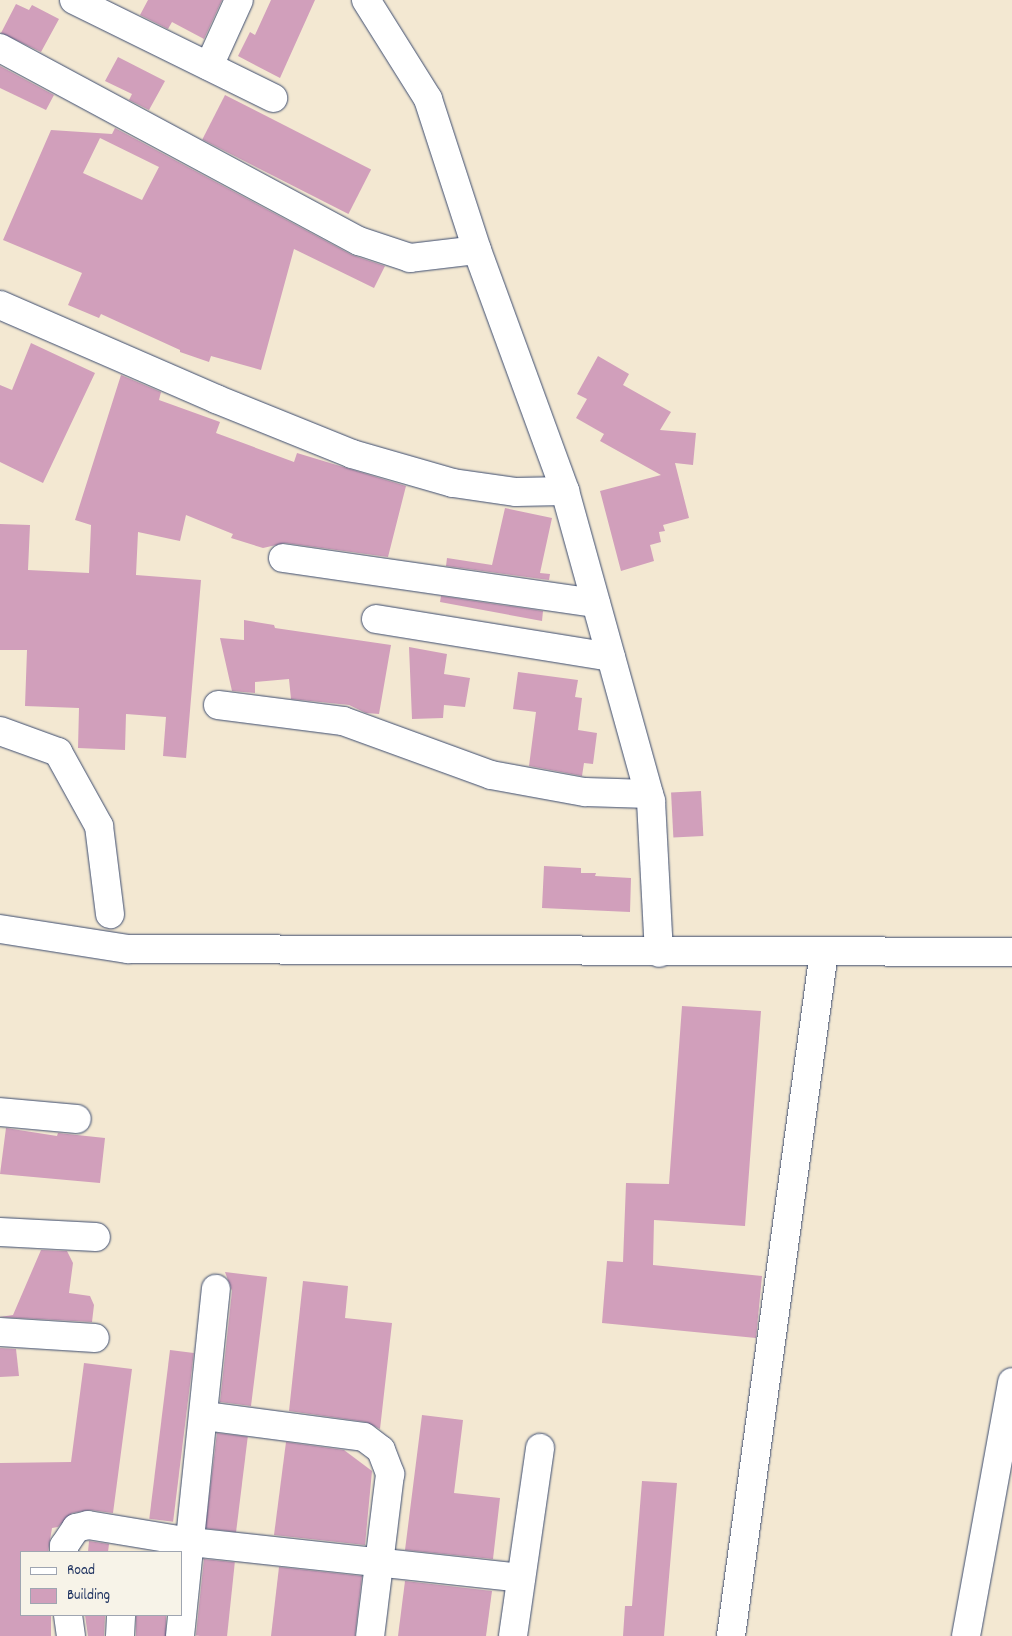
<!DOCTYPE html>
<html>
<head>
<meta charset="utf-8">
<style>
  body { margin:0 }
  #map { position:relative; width:1012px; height:1636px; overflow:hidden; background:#f3e8d2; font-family:Dekko,sans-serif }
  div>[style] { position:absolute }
  .building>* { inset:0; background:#d19fbb; transform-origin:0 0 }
  .roads { filter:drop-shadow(0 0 1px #3b4b6f) drop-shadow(0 0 1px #3b4b6f) }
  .minor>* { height:28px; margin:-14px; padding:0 14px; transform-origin:14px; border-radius:14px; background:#fff }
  span { translate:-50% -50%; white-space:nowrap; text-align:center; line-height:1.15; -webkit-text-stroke:4px #f7f3e8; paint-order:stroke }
  .legend { position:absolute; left:20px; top:1551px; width:162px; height:65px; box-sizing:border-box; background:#f7f3e8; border:1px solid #9fa5b1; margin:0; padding:6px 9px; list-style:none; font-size:15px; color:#1b2f5e }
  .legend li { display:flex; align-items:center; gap:10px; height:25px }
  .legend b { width:25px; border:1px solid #9fa5b1 }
</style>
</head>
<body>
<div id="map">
  <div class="building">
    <div style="clip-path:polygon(148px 0,222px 0,204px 39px,172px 22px,168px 29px,140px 15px)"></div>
    <div style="clip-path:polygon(271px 0,315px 0,280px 78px,238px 56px,250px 32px,255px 35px)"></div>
    <div style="clip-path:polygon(16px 4px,29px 10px,32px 5px,59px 19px,41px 52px,1px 33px)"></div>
    <div style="clip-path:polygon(118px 57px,165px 81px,149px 110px,129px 100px,132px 94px,105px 81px)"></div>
    <div style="clip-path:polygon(0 66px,54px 95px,46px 110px,0 88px)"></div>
    <div style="left:225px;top:95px;width:164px;height:50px;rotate:27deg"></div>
    <div style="clip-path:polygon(evenodd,115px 128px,352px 255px,385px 266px,374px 288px,294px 249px,261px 370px,211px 356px,209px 362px,180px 352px,180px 350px,101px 314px,99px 318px,68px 305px,82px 273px,3px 240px,51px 130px,112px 134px,115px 128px,100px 138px,159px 167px,142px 200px,83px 173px,100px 138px)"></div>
    <div style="clip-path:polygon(31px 343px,95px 373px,43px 483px,0 462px,0 385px,12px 390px)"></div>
    <div style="clip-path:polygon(598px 356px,629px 374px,623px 385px,671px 412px,660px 430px,696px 433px,693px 465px,675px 463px,689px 518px,663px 525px,665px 531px,659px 532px,661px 542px,650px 545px,654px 561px,621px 571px,600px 491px,661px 475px,600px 441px,604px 434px,576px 418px,587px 399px,577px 394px)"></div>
    <div style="clip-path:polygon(121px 375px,161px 392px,159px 400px,220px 422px,216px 433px,294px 462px,297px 453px,406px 486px,388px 557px,285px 543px,263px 548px,231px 538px,233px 534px,186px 515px,180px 541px,138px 532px,136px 575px,201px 580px,186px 758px,163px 756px,166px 717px,126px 714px,125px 750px,78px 748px,79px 708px,25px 706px,27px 650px,0 650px,0 524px,30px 525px,28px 570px,89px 573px,91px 525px,75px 520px)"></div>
    <div style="clip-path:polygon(505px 508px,552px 518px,540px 573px,550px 574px,549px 580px,446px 566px,447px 558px,492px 565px)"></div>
    <div style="clip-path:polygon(441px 596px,543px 611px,542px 621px,440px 602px)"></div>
    <div style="clip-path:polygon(244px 620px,274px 625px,275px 628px,391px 645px,379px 714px,366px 713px,349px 705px,291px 699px,289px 679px,255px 682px,255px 693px,232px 691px,220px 638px,244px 640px)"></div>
    <div style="clip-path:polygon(409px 647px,447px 654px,444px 674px,470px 678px,465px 707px,444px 705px,443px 718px,412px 719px)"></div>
    <div style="clip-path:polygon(518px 672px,578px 680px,575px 697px,582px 698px,578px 730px,597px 733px,593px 764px,584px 763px,582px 776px,529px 766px,536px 712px,513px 709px)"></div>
    <div style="left:701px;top:791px;width:45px;height:30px;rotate:87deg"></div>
    <div style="clip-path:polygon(544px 866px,581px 868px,581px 873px,596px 873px,595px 876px,631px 878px,630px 912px,542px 908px)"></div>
    <div style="clip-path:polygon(682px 1006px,761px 1011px,745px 1226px,654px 1220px,653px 1265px,762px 1276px,756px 1338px,602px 1323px,607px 1261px,623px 1262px,626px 1183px,669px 1184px)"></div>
    <div style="clip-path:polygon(6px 1128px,57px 1136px,58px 1133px,105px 1138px,100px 1183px,0 1174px)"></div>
    <div style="clip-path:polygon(41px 1250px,67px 1251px,73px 1263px,69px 1293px,90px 1296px,94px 1305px,92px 1322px,0 1317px,13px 1315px)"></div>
    <div style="clip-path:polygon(225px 1272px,267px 1277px,251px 1406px,220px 1402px,232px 1291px)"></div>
    <div style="clip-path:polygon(303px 1281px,348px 1286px,345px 1318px,392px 1323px,380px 1429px,366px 1422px,289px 1411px)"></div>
    <div style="clip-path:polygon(0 1348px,16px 1349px,19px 1376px,0 1377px)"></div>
    <div style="left:170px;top:1350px;width:24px;height:170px;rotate:7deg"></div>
    <div style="clip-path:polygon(84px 1363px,132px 1369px,113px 1513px,90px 1510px,72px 1513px,58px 1527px,52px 1528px,48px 1552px,21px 1552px,21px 1615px,51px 1615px,51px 1636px,0 1636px,0 1463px,71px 1462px)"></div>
    <div style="clip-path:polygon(422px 1415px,463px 1420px,454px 1493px,500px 1498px,493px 1559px,405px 1550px)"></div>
    <div style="left:217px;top:1433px;width:31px;height:96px;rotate:7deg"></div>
    <div style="clip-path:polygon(286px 1442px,344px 1450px,372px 1471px,365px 1545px,274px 1535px)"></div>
    <div style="clip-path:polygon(642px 1481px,677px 1483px,664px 1636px,623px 1636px,625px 1606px,632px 1606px)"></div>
    <div style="clip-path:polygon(89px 1541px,109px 1544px,108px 1552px,88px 1552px)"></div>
    <div style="left:204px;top:1559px;width:31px;height:77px;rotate:6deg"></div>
    <div style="clip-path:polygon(279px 1567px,362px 1576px,355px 1636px,271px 1636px)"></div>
    <div style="clip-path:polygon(405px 1581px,492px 1591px,486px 1636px,398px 1636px)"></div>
    <div style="clip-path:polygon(85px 1615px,105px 1615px,104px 1636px,88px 1636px)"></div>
    <div style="left:136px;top:1615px;width:30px;height:21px"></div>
  </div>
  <div class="roads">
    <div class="minor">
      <div style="left:74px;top:0;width:222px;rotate:26.2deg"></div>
      <div style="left:366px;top:0;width:117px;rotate:57.9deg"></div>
      <div style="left:428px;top:99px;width:159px;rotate:72deg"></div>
      <div style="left:477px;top:250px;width:257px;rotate:69.9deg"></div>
      <div style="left:565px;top:491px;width:322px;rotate:74.5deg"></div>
      <div style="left:651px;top:801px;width:152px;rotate:87deg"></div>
      <div style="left:0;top:48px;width:408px;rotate:28.3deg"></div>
      <div style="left:359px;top:241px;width:54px;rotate:18.4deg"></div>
      <div style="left:410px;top:258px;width:67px;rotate:-6.8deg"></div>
      <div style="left:209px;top:66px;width:72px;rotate:-65.6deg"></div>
      <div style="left:0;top:305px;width:236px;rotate:23.5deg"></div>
      <div style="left:216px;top:399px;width:147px;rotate:22deg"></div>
      <div style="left:352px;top:454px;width:105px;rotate:16deg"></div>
      <div style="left:453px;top:483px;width:64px;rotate:8.1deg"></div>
      <div style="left:516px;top:492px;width:49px;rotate:-1.2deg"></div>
      <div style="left:283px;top:558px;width:316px;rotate:8.2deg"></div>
      <div style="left:376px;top:619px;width:238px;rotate:9.2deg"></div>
      <div style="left:218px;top:705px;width:126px;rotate:7.3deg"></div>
      <div style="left:343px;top:721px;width:158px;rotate:20deg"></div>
      <div style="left:491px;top:775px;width:96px;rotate:10.3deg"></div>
      <div style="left:585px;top:792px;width:64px;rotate:1.8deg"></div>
      <div style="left:0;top:731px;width:62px;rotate:19.9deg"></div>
      <div style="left:58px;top:752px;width:85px;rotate:61deg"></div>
      <div style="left:99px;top:826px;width:89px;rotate:82.9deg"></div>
      <div style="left:0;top:929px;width:130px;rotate:8.9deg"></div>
      <div style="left:128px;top:949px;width:884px;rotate:0.19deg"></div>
      <div style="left:0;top:1112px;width:77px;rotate:5.2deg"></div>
      <div style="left:0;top:1232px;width:96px;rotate:3deg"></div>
      <div style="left:0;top:1332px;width:95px;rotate:3.6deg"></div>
      <div style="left:205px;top:1416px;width:160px;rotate:7.5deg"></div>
      <div style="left:364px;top:1437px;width:21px;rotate:37deg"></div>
      <div style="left:381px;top:1450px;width:26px;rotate:69deg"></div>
      <div style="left:390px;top:1474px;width:163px;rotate:97deg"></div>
      <div style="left:64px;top:1552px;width:6px;rotate:-90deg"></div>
      <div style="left:64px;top:1546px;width:22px;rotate:-56deg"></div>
      <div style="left:76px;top:1528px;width:12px;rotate:-14deg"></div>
      <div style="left:88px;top:1525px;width:104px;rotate:9.4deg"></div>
      <div style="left:191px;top:1542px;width:332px;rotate:6.2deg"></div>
      <div style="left:68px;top:1615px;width:21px;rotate:82deg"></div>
      <div style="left:120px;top:1636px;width:21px;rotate:-87deg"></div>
      <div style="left:180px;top:1636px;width:349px;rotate:-84.1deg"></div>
      <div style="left:513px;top:1636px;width:190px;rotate:-81.8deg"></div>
      <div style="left:731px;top:1636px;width:690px;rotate:-82.26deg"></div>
      <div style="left:966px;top:1636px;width:258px;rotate:-79.7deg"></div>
    </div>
  </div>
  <ul class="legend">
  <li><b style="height:6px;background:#fff"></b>Road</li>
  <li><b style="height:14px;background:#d19fbb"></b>Building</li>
  </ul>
</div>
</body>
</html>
